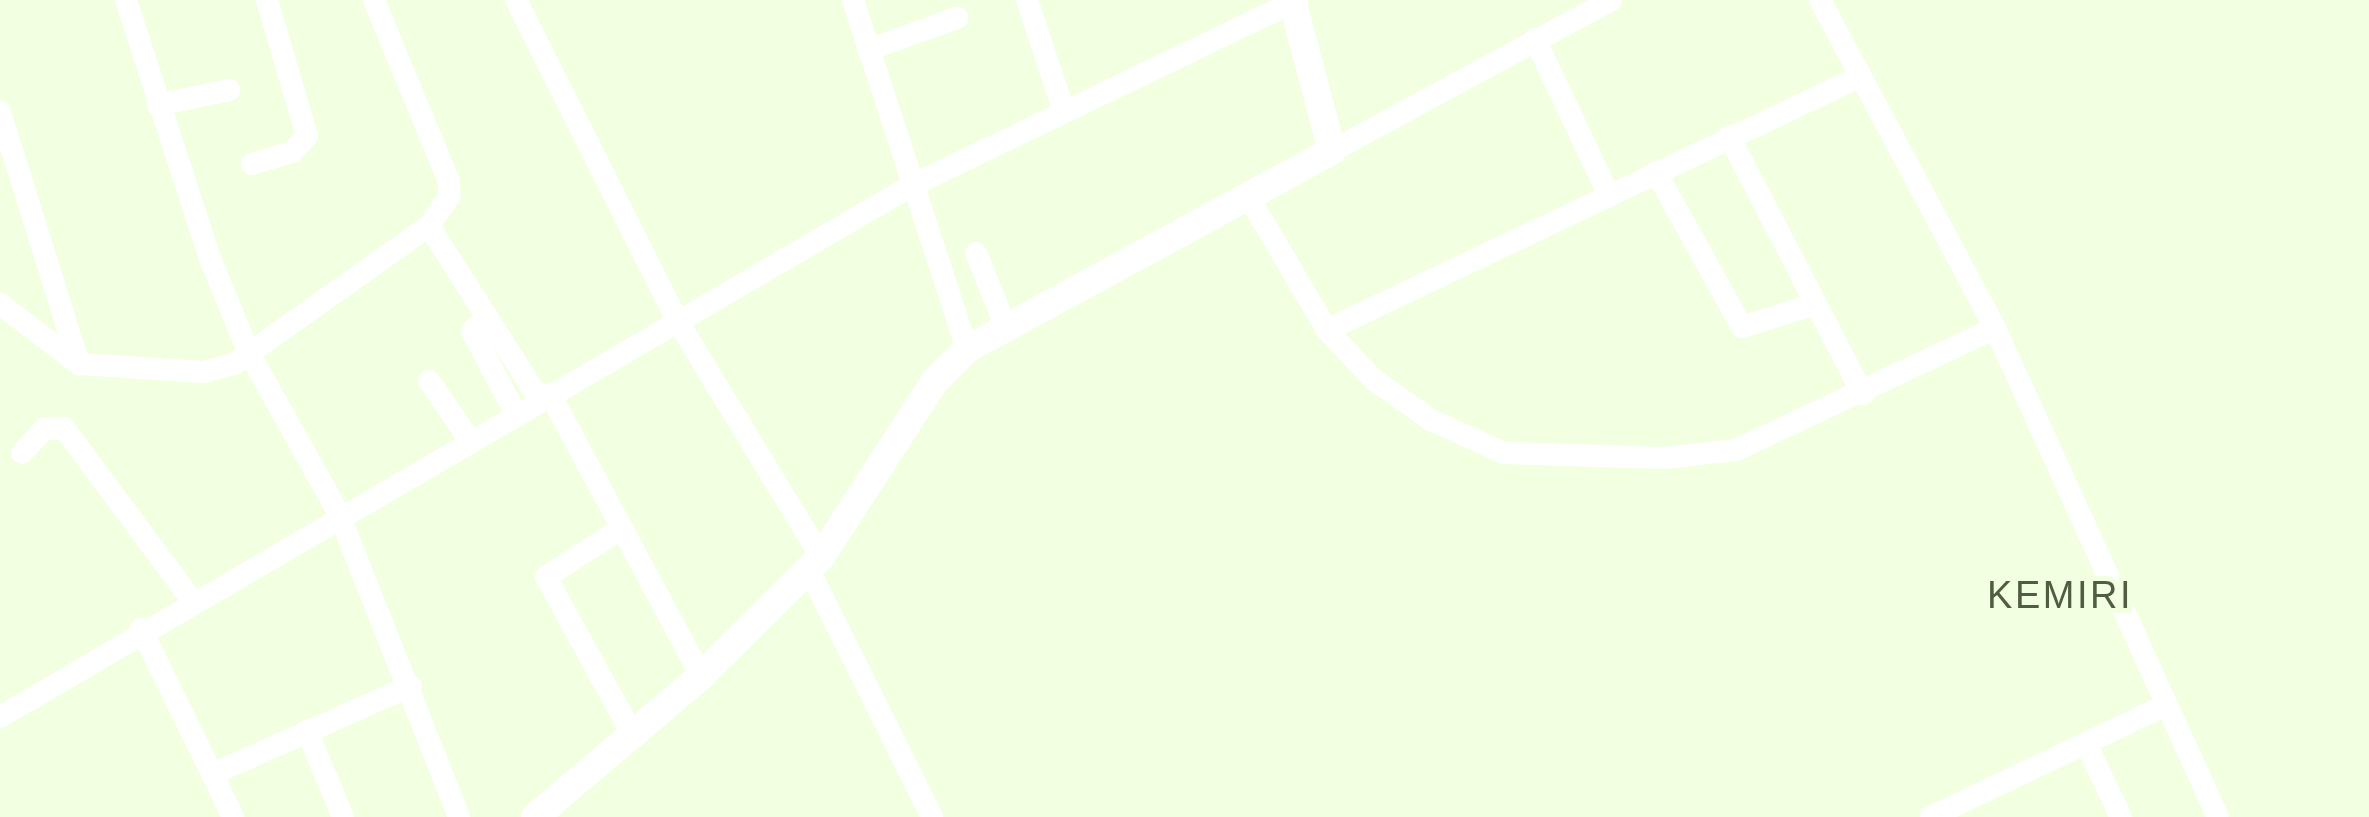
<!DOCTYPE html>
<html>
<head>
<meta charset="utf-8">
<style>
  body { margin:0 }
  #map { position:relative; width:2369px; height:817px; overflow:hidden; background:#f2ffe1; font-family:Helvetica,sans-serif }
  div>[style] { position:absolute }
  .minor>* { height:22px; margin:-11px; padding:0 11px; transform-origin:11px; border-radius:11px; background:#fff }
  .tertiary>* { height:28px; margin:-14px; padding:0 14px; transform-origin:14px; border-radius:14px; background:#fff }
  span { translate:-50% -50%; white-space:nowrap; text-align:center; line-height:1.15; -webkit-text-stroke:10px #f2ffe1; paint-order:stroke }
  .quarter-label { font-size:38px; color:#525c43; letter-spacing:2.5px }
</style>
</head>
<body>
<div id="map">
  <div class="minor">
    <div style="left:126px;top:0;width:269px;rotate:72deg"></div>
    <div style="left:209px;top:256px;width:103px;rotate:67.7deg"></div>
    <div style="left:248px;top:351px;width:187px;rotate:60.8deg"></div>
    <div style="left:339px;top:514px;width:326px;rotate:68.4deg"></div>
    <div style="left:516px;top:0;width:358px;rotate:63.3deg"></div>
    <div style="left:677px;top:320px;width:277px;rotate:58.7deg"></div>
    <div style="left:853px;top:0;width:367px;rotate:71.9deg"></div>
    <div style="left:1027px;top:0;width:114px;rotate:71.6deg"></div>
    <div style="left:1820px;top:0;width:372px;rotate:61.9deg"></div>
    <div style="left:1995px;top:328px;width:537px;rotate:65.49deg"></div>
    <div style="left:1535px;top:39px;width:168px;rotate:64.7deg"></div>
    <div style="left:868px;top:50px;width:95px;rotate:-19.8deg"></div>
    <div style="left:158px;top:105px;width:73px;rotate:-11.9deg"></div>
    <div style="left:0;top:112px;width:264px;rotate:72.6deg"></div>
    <div style="left:1729px;top:136px;width:291px;rotate:62.6deg"></div>
    <div style="left:1332px;top:151px;width:317px;rotate:-28.4deg"></div>
    <div style="left:252px;top:164px;width:42px;rotate:-16.7deg"></div>
    <div style="left:292px;top:152px;width:22px;rotate:-47deg"></div>
    <div style="left:307px;top:136px;width:142px;rotate:-106.4deg"></div>
    <div style="left:1656px;top:172px;width:177px;rotate:61deg"></div>
    <div style="left:1742px;top:327px;width:77px;rotate:-17.3deg"></div>
    <div style="left:1251px;top:201px;width:150px;rotate:59.5deg"></div>
    <div style="left:1327px;top:330px;width:67px;rotate:46.8deg"></div>
    <div style="left:1373px;top:379px;width:71px;rotate:35.3deg"></div>
    <div style="left:1431px;top:420px;width:80px;rotate:24.3deg"></div>
    <div style="left:1504px;top:453px;width:160px;rotate:1.8deg"></div>
    <div style="left:1664px;top:458px;width:72px;rotate:-6.3deg"></div>
    <div style="left:1736px;top:450px;width:286px;rotate:-25.2deg"></div>
    <div style="left:429px;top:226px;width:206px;rotate:57.5deg"></div>
    <div style="left:976px;top:253px;width:81px;rotate:68.2deg"></div>
    <div style="left:0;top:304px;width:99px;rotate:37.2deg"></div>
    <div style="left:79px;top:364px;width:125px;rotate:3.7deg"></div>
    <div style="left:204px;top:372px;width:31px;rotate:-15deg"></div>
    <div style="left:234px;top:364px;width:239px;rotate:-35.3deg"></div>
    <div style="left:429px;top:226px;width:37px;rotate:-56deg"></div>
    <div style="left:450px;top:195px;width:16px;rotate:-97deg"></div>
    <div style="left:448px;top:179px;width:194px;rotate:-112.5deg"></div>
    <div style="left:487px;top:316px;width:21px;rotate:135deg"></div>
    <div style="left:472px;top:331px;width:94px;rotate:62.1deg"></div>
    <div style="left:1327px;top:330px;width:589px;rotate:-25.43deg"></div>
    <div style="left:429px;top:381px;width:72px;rotate:55.2deg"></div>
    <div style="left:550px;top:394px;width:320px;rotate:61.8deg"></div>
    <div style="left:22px;top:453px;width:33px;rotate:-47deg"></div>
    <div style="left:44px;top:429px;width:20px;rotate:-3deg"></div>
    <div style="left:64px;top:428px;width:213px;rotate:53.4deg"></div>
    <div style="left:619px;top:530px;width:87px;rotate:147.2deg"></div>
    <div style="left:546px;top:577px;width:183px;rotate:61.2deg"></div>
    <div style="left:809px;top:570px;width:276px;rotate:63.5deg"></div>
    <div style="left:141px;top:629px;width:209px;rotate:63.9deg"></div>
    <div style="left:0;top:717px;width:1052px;rotate:-30.24deg"></div>
    <div style="left:909px;top:187px;width:431px;rotate:-25.7deg"></div>
    <div style="left:307px;top:731px;width:93px;rotate:67.3deg"></div>
    <div style="left:2086px;top:744px;width:81px;rotate:64.4deg"></div>
    <div style="left:215px;top:773px;width:214px;rotate:-24deg"></div>
    <div style="left:1931px;top:817px;width:260px;rotate:-25.5deg"></div>
  </div>
  <div class="tertiary">
    <div style="left:535px;top:817px;width:218px;rotate:-40.3deg"></div>
    <div style="left:701px;top:676px;width:169px;rotate:-44.8deg"></div>
    <div style="left:821px;top:557px;width:208px;rotate:-57.1deg"></div>
    <div style="left:934px;top:382px;width:47px;rotate:-45deg"></div>
    <div style="left:967px;top:349px;width:415px;rotate:-28.5deg"></div>
    <div style="left:1332px;top:151px;width:156px;rotate:-104.8deg"></div>
  </div>
  <div class="quarter-label">
    <span style="left:2060px;top:596px">KEMIRI</span>
  </div>
</div>
</body>
</html>
